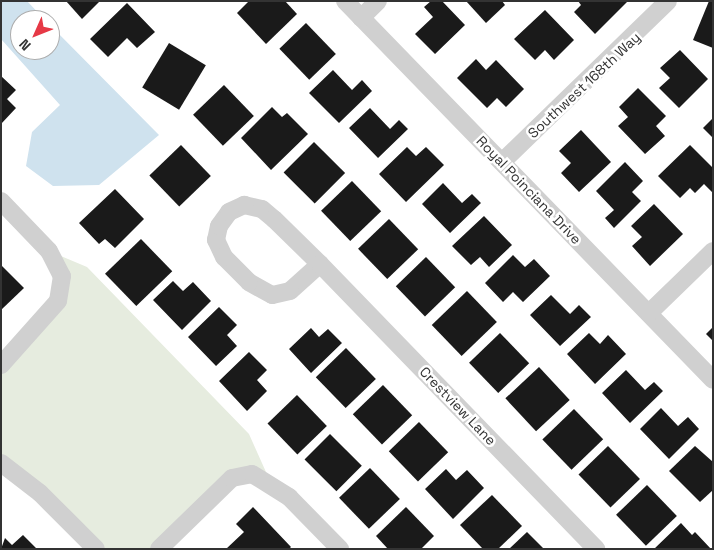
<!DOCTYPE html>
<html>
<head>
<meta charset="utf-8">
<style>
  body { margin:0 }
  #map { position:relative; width:714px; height:550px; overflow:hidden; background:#fff; font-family:"Space Grotesk",sans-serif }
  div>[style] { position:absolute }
  .green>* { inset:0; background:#e6ecdf }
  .water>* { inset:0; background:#cfe2ee }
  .building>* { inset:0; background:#1a1a1a; transform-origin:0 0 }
  .minor>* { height:18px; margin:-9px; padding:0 9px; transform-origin:9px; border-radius:9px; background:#d0d0d0 }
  span { translate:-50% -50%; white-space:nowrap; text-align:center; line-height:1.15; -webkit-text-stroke:5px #fff; paint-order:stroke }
  .street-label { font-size:14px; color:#333 }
  .frame { position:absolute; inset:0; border:2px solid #333; pointer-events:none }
  .north { position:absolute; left:10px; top:10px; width:50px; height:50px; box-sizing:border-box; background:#fff; border:1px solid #adadad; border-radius:50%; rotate:226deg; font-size:14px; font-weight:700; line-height:20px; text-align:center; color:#333 }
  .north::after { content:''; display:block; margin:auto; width:18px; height:22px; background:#e63946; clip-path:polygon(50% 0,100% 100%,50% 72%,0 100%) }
</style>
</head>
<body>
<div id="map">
  <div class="green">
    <div style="clip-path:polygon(49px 251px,87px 267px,249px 434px,270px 481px,232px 478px,159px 549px,96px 549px,1px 463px,1px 365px,58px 301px)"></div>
  </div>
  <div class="water">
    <div style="clip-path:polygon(1px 1px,27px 1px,45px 20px,20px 20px,20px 50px,50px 50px,50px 25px,159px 135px,99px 185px,53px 186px,26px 166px,32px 132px,60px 105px,1px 39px)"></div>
  </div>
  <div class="building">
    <div style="clip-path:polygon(66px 1px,100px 1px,82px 19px)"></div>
    <div style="clip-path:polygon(249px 1px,285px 1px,297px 14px,266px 44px,237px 13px)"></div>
    <div style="clip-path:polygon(431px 1px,442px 1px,465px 25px,435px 54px,415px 34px,433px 17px,424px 7px)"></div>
    <div style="clip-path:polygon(466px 1px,502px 1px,505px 5px,486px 23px)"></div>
    <div style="clip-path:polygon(578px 1px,628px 1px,595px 34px,574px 12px,581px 5px)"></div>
    <div style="clip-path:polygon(709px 1px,713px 1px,713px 48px,693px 40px)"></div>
    <div style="clip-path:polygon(127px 3px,155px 32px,137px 48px,127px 38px,108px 57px,90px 39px)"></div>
    <div style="clip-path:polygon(545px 10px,574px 40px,554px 60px,545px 50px,535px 60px,514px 39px)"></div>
    <div style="left:306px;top:23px;width:43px;height:37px;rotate:46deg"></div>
    <div style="left:169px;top:43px;width:43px;height:52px;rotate:31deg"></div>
    <div style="clip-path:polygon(680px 50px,708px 79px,679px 108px,659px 88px,670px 78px,660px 68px)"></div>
    <div style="clip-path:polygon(476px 59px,486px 70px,496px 60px,524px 89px,506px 107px,497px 98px,487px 108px,457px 78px)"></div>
    <div style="clip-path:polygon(333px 70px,352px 90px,362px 80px,372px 91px,339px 123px,309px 93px)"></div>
    <div style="clip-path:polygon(1px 76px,16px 90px,7px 99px,16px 108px,1px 124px)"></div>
    <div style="left:224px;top:85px;width:43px;height:43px;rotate:46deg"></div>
    <div style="clip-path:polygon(638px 88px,666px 116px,656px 126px,665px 136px,645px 154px,618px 126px,628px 117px,619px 107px)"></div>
    <div style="clip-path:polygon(272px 107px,282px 117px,287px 113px,308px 134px,271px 170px,241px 138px)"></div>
    <div style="clip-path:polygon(370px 108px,390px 129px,399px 120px,408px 129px,378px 158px,349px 128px)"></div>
    <div style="clip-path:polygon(713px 118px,713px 138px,703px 128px)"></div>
    <div style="clip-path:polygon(581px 130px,611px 162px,579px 192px,561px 173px,571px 163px,559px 151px)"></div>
    <div style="left:314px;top:142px;width:44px;height:43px;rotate:45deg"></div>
    <div style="left:181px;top:145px;width:43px;height:44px;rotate:46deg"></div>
    <div style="clip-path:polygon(690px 145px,713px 168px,713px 193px,704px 184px,695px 193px,690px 188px,680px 198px,658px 176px)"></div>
    <div style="clip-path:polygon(407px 147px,416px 156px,426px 147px,444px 165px,406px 202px,379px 174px)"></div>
    <div style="clip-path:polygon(625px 162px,643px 181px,632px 192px,641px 201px,614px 228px,605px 218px,614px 210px,596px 191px)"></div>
    <div style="left:352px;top:181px;width:42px;height:43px;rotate:46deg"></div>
    <div style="clip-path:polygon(443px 183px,462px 203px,472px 194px,481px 203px,450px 233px,422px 204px)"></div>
    <div style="clip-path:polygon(115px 189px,144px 219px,115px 248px,105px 239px,99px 244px,79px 223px)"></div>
    <div style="clip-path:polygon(654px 204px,683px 234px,650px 266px,632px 246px,642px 237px,631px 226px)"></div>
    <div style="clip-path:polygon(484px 216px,512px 245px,489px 267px,480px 257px,471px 265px,452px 246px)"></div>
    <div style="left:389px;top:219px;width:42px;height:43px;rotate:46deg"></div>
    <div style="left:141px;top:239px;width:45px;height:50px;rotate:46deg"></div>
    <div style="clip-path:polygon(513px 255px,525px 267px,534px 259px,550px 276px,523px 302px,513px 292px,503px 302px,485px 283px)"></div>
    <div style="left:426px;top:257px;width:42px;height:42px;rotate:46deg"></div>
    <div style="clip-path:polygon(1px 265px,24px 288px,1px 310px)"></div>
    <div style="clip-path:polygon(173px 281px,183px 291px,193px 282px,211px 301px,182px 330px,153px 300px)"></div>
    <div style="left:467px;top:291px;width:43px;height:49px;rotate:46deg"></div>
    <div style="clip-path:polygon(551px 295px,570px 314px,579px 305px,591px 317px,560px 346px,530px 315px)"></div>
    <div style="clip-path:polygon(219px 307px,237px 325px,227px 335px,237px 346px,216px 366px,188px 337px)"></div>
    <div style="clip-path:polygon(713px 327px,713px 341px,706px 334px)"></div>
    <div style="clip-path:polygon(311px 328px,319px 337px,328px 329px,342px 343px,311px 373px,289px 349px)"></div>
    <div style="left:500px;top:333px;width:42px;height:43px;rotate:46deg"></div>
    <div style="clip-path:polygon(589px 333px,600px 344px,608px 335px,626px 354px,595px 384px,567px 354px)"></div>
    <div style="left:346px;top:348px;width:43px;height:42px;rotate:46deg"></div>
    <div style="clip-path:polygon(249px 352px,267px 370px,257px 380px,267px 391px,247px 411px,219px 381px)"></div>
    <div style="left:539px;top:367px;width:45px;height:46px;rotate:47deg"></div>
    <div style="clip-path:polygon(626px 370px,645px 390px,654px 382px,663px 391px,630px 423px,602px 393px)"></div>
    <div style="left:383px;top:385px;width:42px;height:42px;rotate:46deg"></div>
    <div style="left:297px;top:395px;width:43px;height:41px;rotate:46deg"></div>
    <div style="clip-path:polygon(661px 408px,678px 426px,688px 417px,699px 429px,669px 459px,640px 429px)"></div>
    <div style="left:574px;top:409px;width:42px;height:44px;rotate:46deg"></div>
    <div style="left:419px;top:422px;width:42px;height:42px;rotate:46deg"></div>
    <div style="left:330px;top:434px;width:45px;height:36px;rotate:45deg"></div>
    <div style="left:608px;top:446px;width:46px;height:41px;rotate:46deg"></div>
    <div style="clip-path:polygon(695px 446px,713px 462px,713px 490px,700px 502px,669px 471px)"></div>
    <div style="left:370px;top:468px;width:43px;height:43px;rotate:46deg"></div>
    <div style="clip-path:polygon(446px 469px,456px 480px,467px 470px,484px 488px,453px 519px,425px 489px)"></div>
    <div style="left:647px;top:485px;width:43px;height:43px;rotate:46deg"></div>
    <div style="clip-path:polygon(492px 495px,522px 526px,498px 549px,483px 549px,460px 525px)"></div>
    <div style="clip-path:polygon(253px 507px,291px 547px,289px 549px,226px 549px,244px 532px,236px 524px)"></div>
    <div style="clip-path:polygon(406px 507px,434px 536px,421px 549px,388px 549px,376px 536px)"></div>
    <div style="clip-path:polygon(681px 523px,692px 535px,695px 532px,711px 549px,654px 549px)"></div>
    <div style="clip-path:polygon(527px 532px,544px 549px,509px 549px)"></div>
    <div style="clip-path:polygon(23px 535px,37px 549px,1px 549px,5px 538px,12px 545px)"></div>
  </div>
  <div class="minor">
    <div style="left:345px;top:1px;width:528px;rotate:45.84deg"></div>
    <div style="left:361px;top:18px;width:24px;rotate:-45deg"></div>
    <div style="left:502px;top:162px;width:231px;rotate:-44.1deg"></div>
    <div style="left:1px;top:201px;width:69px;rotate:46.2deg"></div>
    <div style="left:49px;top:251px;width:28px;rotate:63deg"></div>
    <div style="left:62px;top:276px;width:25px;rotate:99deg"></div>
    <div style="left:58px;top:301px;width:86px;rotate:131.7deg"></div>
    <div style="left:320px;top:264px;width:40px;rotate:138deg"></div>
    <div style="left:290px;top:291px;width:18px;rotate:167deg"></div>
    <div style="left:272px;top:295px;width:26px;rotate:-151deg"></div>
    <div style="left:249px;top:282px;width:35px;rotate:-135deg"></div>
    <div style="left:224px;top:257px;width:19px;rotate:-115deg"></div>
    <div style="left:216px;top:240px;width:14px;rotate:-78deg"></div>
    <div style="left:219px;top:226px;width:17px;rotate:-54deg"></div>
    <div style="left:229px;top:212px;width:17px;rotate:-25deg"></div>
    <div style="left:244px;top:205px;width:18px;rotate:13deg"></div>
    <div style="left:262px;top:209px;width:16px;rotate:40deg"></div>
    <div style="left:274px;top:219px;width:64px;rotate:44.4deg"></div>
    <div style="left:320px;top:264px;width:397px;rotate:45.9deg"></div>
    <div style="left:649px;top:313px;width:89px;rotate:-44.1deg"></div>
    <div style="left:1px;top:463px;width:49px;rotate:37.6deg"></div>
    <div style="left:40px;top:493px;width:79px;rotate:45deg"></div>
    <div style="left:159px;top:549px;width:102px;rotate:-44.2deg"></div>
    <div style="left:232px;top:478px;width:20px;rotate:-11deg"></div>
    <div style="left:252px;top:474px;width:44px;rotate:31.9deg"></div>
    <div style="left:289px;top:497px;width:73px;rotate:45.6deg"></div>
  </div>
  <div class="street-label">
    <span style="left:584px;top:85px;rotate:-43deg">Southwest 168th Way</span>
    <span style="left:529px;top:190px;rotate:46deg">Royal Poinciana Drive</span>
    <span style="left:458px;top:406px;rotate:46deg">Crestview Lane</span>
  </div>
  <div class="frame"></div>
  <div class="north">N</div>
</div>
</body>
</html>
